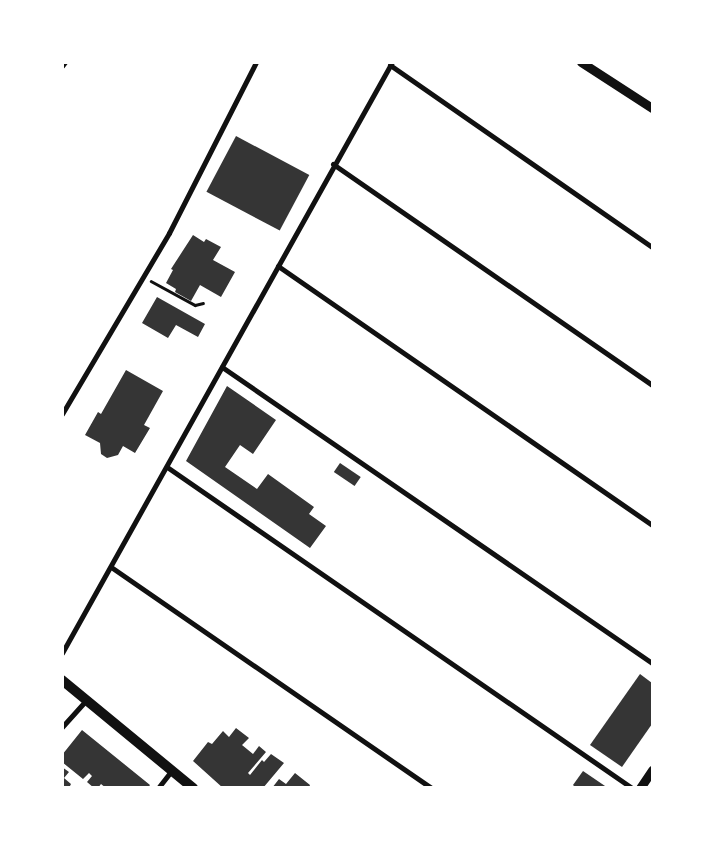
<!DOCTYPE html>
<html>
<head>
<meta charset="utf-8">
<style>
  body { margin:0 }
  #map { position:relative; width:715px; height:850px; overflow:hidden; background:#fff; font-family:Overpass,sans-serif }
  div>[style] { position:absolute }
  .building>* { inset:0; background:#353535; transform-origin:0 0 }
  .path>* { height:2.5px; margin:-1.25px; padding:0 1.25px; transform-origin:1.25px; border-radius:1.25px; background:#111 }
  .minor>* { height:5px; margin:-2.5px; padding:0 2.5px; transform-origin:2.5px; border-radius:2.5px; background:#111 }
  .tertiary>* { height:9px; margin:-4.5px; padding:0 4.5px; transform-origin:4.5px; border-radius:4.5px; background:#111 }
  .primary>* { height:10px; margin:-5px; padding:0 5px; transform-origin:5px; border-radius:5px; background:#111 }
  span { translate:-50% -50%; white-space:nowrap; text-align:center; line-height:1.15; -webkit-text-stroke:5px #fff; paint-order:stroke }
  .frame { position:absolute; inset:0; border:64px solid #fff; pointer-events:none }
</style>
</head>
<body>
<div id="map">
  <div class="building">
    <div style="left:236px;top:136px;width:83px;height:63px;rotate:28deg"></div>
    <div style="clip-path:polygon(193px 235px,204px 242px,206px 239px,221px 247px,213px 260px,235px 272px,221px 297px,200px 285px,191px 301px,175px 292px,176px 289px,166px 283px,173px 270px,171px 269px)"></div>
    <div style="clip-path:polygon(157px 297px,205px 324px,198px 337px,176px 325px,168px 338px,142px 323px)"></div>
    <div style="clip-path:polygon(126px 370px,163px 391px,144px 425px,150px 428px,135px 453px,123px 446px,118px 455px,107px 458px,101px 454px,100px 443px,85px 435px,98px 412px,101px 414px)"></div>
    <div style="clip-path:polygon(227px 386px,276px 420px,253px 454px,240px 445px,225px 467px,257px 489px,268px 474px,314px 507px,309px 514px,326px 526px,310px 548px,186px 461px)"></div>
    <div style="left:340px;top:463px;width:25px;height:11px;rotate:34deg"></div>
    <div style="clip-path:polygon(640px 674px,652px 683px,652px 724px,622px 767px,590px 745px)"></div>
    <div style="clip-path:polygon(236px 728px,249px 738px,242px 745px,253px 754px,259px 746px,266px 752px,248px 773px,250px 775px,262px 760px,264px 762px,271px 754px,284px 763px,263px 788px,223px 788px,193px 761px,208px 742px,212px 744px,223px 731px,229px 737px)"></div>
    <div style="clip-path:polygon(82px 730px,150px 785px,148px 788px,106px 788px,101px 784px,98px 788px,94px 788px,87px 782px,92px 776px,89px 773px,83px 779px,62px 762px,62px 755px)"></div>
    <div style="clip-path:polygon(62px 767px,69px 772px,64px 778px,71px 784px,69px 788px,62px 788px)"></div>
    <div style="clip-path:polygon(583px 771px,608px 788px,576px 788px,573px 785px)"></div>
    <div style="clip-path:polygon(295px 773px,310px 785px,309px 788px,272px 788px,279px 779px,286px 784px)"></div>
  </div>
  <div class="path">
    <div style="left:151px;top:281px;width:50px;rotate:28.6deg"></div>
    <div style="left:195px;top:305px;width:8px;rotate:-14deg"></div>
  </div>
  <div class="minor">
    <div style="left:390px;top:65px;width:319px;rotate:34.8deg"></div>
    <div style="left:62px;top:66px;width:5px;rotate:-53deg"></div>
    <div style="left:333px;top:164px;width:388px;rotate:34.7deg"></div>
    <div style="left:278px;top:266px;width:455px;rotate:34.7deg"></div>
    <div style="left:222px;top:367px;width:522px;rotate:34.54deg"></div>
    <div style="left:62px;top:414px;width:210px;rotate:-59.4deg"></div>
    <div style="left:169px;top:233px;width:192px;rotate:-63deg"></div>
    <div style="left:167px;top:467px;width:565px;rotate:34.62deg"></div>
    <div style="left:111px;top:567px;width:389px;rotate:34.6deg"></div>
    <div style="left:62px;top:653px;width:677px;rotate:-60.82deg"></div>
    <div style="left:62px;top:727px;width:36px;rotate:-48deg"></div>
    <div style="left:158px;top:788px;width:23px;rotate:-52deg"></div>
  </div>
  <div class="tertiary">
    <div style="left:581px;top:62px;width:85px;rotate:32.9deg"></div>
    <div style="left:640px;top:788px;width:22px;rotate:-56deg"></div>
  </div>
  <div class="primary">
    <div style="left:62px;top:680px;width:170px;rotate:39.5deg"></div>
  </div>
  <div class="frame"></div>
</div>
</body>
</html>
